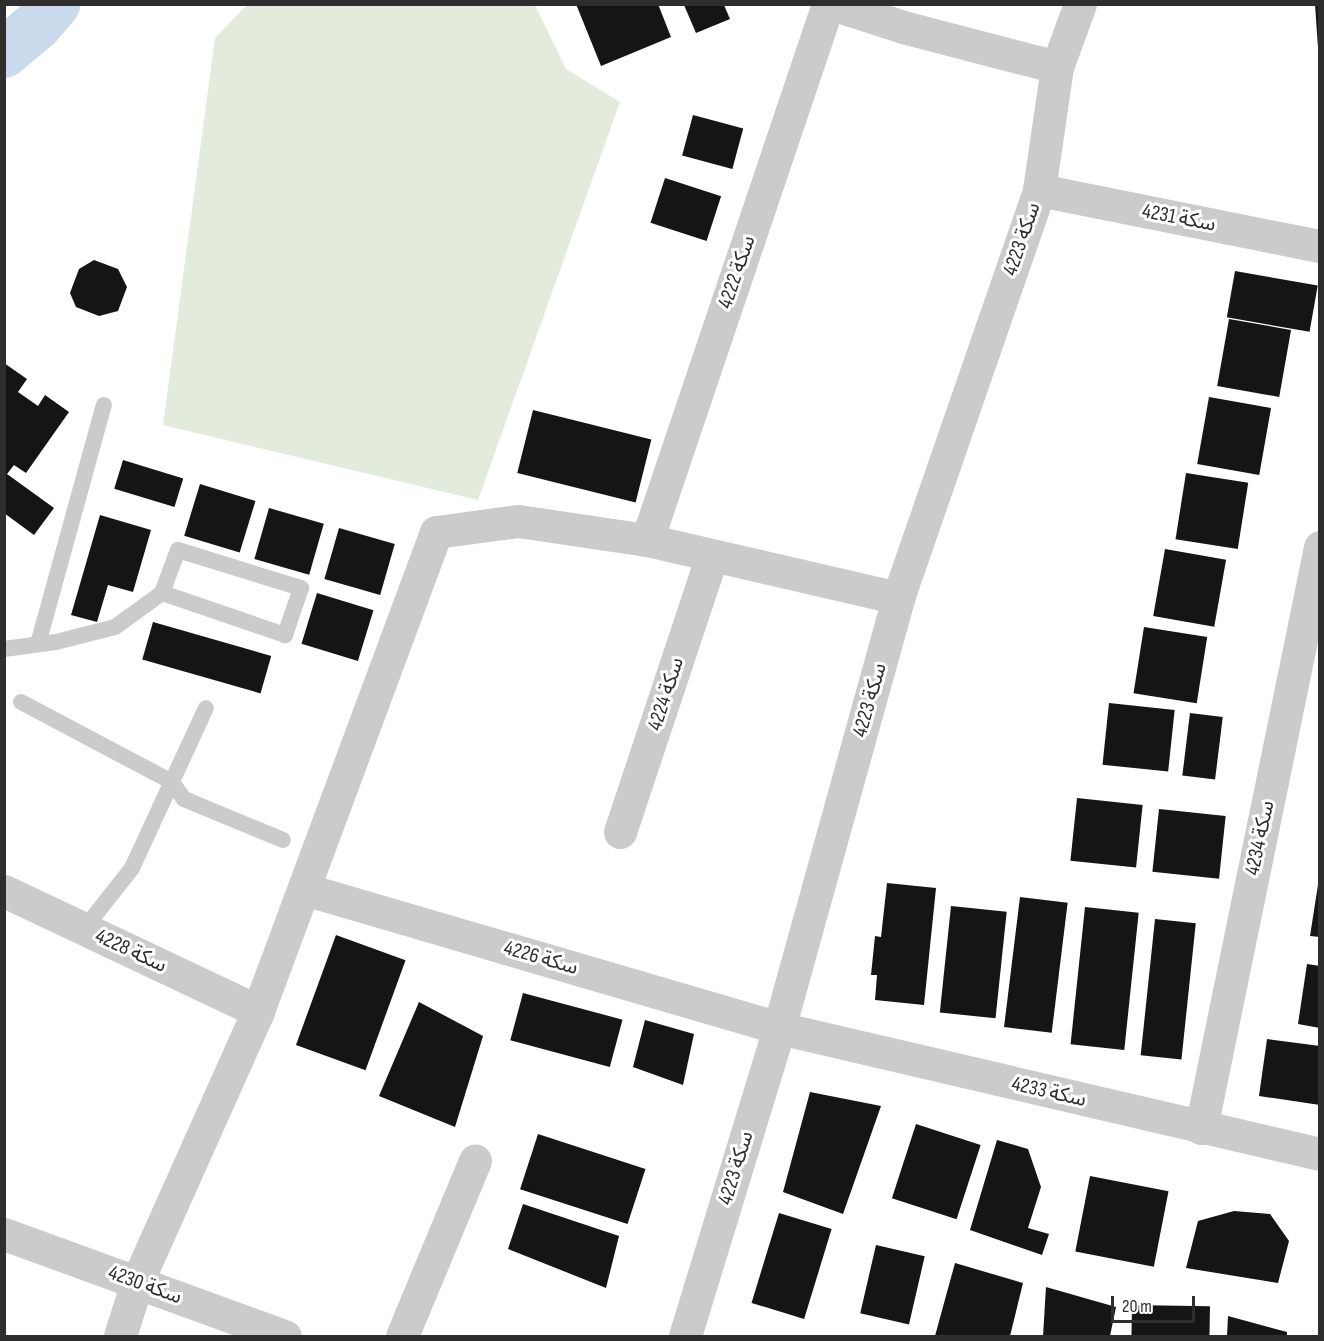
<!DOCTYPE html>
<html>
<head>
<meta charset="utf-8">
<style>
  body { margin:0 }
  #map { position:relative; width:1324px; height:1341px; overflow:hidden; background:#fff; font-family:"Sofia Sans Condensed","Noto Sans Arabic",sans-serif }
  div>[style] { position:absolute }
  .green>* { inset:0; background:#e3ecdc }
  .river>* { height:50px; margin:-25px; padding:0 25px; transform-origin:25px; border-radius:25px; background:#c8daec }
  .building>* { inset:0; background:#151515; transform-origin:0 0 }
  .lane>* { height:16px; margin:-8px; padding:0 8px; transform-origin:8px; border-radius:8px; background:#cbcbcb }
  .street>* { height:33px; margin:-16.5px; padding:0 16.5px; transform-origin:16.5px; border-radius:16.5px; background:#cbcbcb }
  span { translate:-50% -50%; white-space:nowrap; text-align:center; line-height:1.15; -webkit-text-stroke:6px #fff; paint-order:stroke }
  .street-label { font-size:21px; color:#2e2e2e }
  .frame { position:absolute; inset:0; border:6px solid #2e2e2e; pointer-events:none }
  .scale { position:absolute; left:1111px; top:1296px; width:84px; height:27px; box-sizing:border-box; border:3px solid #2e2e2e; border-top:0; padding-left:8px; font-size:18px; line-height:21px; white-space:nowrap; color:#2e2e2e; -webkit-text-stroke:4px #fff; paint-order:stroke }
</style>
</head>
<body>
<div id="map">
  <div class="green">
    <div style="clip-path:polygon(247px 5px,535px 5px,566px 69px,620px 102px,478px 500px,163px 425px,215px 38px)"></div>
  </div>
  <div class="river">
    <div style="left:4px;top:53px;width:43px;rotate:-40.3deg"></div>
    <div style="left:37px;top:25px;width:28px;rotate:-49deg"></div>
  </div>
  <div class="building">
    <div style="clip-path:polygon(576px 4px,658px 4px,671px 37px,601px 66px)"></div>
    <div style="clip-path:polygon(1315px 4px,1320px 4px,1320px 48px,1318px 48px)"></div>
    <div style="clip-path:polygon(684px 5px,724px 5px,730px 19px,696px 33px)"></div>
    <div style="left:693px;top:115px;width:52px;height:42px;rotate:15deg"></div>
    <div style="left:665px;top:178px;width:59px;height:47px;rotate:18deg"></div>
    <div style="clip-path:polygon(94px 260px,118px 269px,127px 287px,118px 311px,99px 316px,76px 307px,70px 293px,79px 269px)"></div>
    <div style="left:1235px;top:271px;width:84px;height:47px;rotate:10deg"></div>
    <div style="left:1229px;top:319px;width:63px;height:68px;rotate:10deg"></div>
    <div style="clip-path:polygon(4px 363px,27px 379px,18px 392px,38px 406px,45px 395px,69px 412px,26px 473px,14px 465px,7px 474px,54px 508px,34px 535px,4px 513px)"></div>
    <div style="left:1209px;top:397px;width:63px;height:68px;rotate:10deg"></div>
    <div style="left:533px;top:410px;width:122px;height:65px;rotate:14deg"></div>
    <div style="left:123px;top:460px;width:63px;height:30px;rotate:17deg"></div>
    <div style="left:1186px;top:473px;width:63px;height:67px;rotate:9deg"></div>
    <div style="left:200px;top:484px;width:58px;height:54px;rotate:17deg"></div>
    <div style="left:269px;top:508px;width:57px;height:53px;rotate:16deg"></div>
    <div style="clip-path:polygon(100px 515px,151px 530px,133px 592px,108px 585px,97px 622px,71px 615px)"></div>
    <div style="left:339px;top:528px;width:58px;height:53px;rotate:16deg"></div>
    <div style="left:1165px;top:549px;width:62px;height:68px;rotate:10deg"></div>
    <div style="left:317px;top:593px;width:59px;height:53px;rotate:17deg"></div>
    <div style="left:153px;top:622px;width:123px;height:39px;rotate:16deg"></div>
    <div style="left:1144px;top:627px;width:64px;height:67px;rotate:9deg"></div>
    <div style="left:1109px;top:703px;width:66px;height:62px;rotate:6deg"></div>
    <div style="left:1190px;top:713px;width:33px;height:63px;rotate:7deg"></div>
    <div style="left:1077px;top:798px;width:66px;height:63px;rotate:6deg"></div>
    <div style="left:1159px;top:809px;width:67px;height:63px;rotate:6deg"></div>
    <div style="clip-path:polygon(887px 883px,936px 888px,924px 1005px,875px 1000px,877px 975px,871px 975px,875px 936px,881px 937px)"></div>
    <div style="clip-path:polygon(1318px 885px,1320px 885px,1320px 937px,1310px 936px)"></div>
    <div style="left:1020px;top:897px;width:48px;height:131px;rotate:7deg"></div>
    <div style="left:951px;top:906px;width:56px;height:107px;rotate:6deg"></div>
    <div style="left:1085px;top:907px;width:54px;height:138px;rotate:6deg"></div>
    <div style="left:1155px;top:919px;width:41px;height:137px;rotate:6deg"></div>
    <div style="left:336px;top:935px;width:74px;height:117px;rotate:20deg"></div>
    <div style="clip-path:polygon(1307px 964px,1320px 966px,1320px 1028px,1298px 1024px)"></div>
    <div style="left:523px;top:993px;width:103px;height:49px;rotate:15deg"></div>
    <div style="clip-path:polygon(419px 1002px,483px 1036px,455px 1127px,379px 1096px)"></div>
    <div style="clip-path:polygon(645px 1020px,694px 1034px,683px 1085px,633px 1067px)"></div>
    <div style="clip-path:polygon(1267px 1039px,1320px 1046px,1320px 1105px,1259px 1096px)"></div>
    <div style="clip-path:polygon(810px 1092px,881px 1106px,843px 1214px,783px 1192px)"></div>
    <div style="left:916px;top:1124px;width:68px;height:78px;rotate:18deg"></div>
    <div style="left:538px;top:1134px;width:113px;height:58px;rotate:18deg"></div>
    <div style="clip-path:polygon(997px 1140px,1028px 1149px,1041px 1187px,1028px 1228px,1049px 1234px,1042px 1255px,970px 1230px)"></div>
    <div style="left:1090px;top:1176px;width:80px;height:77px;rotate:11deg"></div>
    <div style="clip-path:polygon(523px 1204px,619px 1236px,606px 1288px,508px 1249px)"></div>
    <div style="clip-path:polygon(1234px 1211px,1270px 1214px,1289px 1241px,1278px 1283px,1186px 1268px,1198px 1221px)"></div>
    <div style="left:779px;top:1213px;width:55px;height:94px;rotate:17deg"></div>
    <div style="left:876px;top:1245px;width:50px;height:70px;rotate:13deg"></div>
    <div style="clip-path:polygon(955px 1263px,1023px 1283px,1010px 1336px,935px 1336px)"></div>
    <div style="clip-path:polygon(1046px 1287px,1116px 1307px,1110px 1336px,1043px 1336px)"></div>
    <div style="left:1132px;top:1305px;width:78px;height:31px;rotate:1deg"></div>
    <div style="clip-path:polygon(1228px 1316px,1287px 1332px,1287px 1336px,1227px 1336px)"></div>
  </div>
  <div class="lane">
    <div style="left:38px;top:644px;width:248px;rotate:-74.6deg"></div>
    <div style="left:4px;top:649px;width:52px;rotate:-7.7deg"></div>
    <div style="left:56px;top:642px;width:61px;rotate:-14.3deg"></div>
    <div style="left:115px;top:627px;width:58px;rotate:-35.9deg"></div>
    <div style="left:162px;top:593px;width:46px;rotate:-69.6deg"></div>
    <div style="left:178px;top:550px;width:129px;rotate:17.2deg"></div>
    <div style="left:301px;top:588px;width:50px;rotate:108.8deg"></div>
    <div style="left:285px;top:635px;width:130px;rotate:-161.1deg"></div>
    <div style="left:21px;top:702px;width:171px;rotate:27.9deg"></div>
    <div style="left:172px;top:782px;width:21px;rotate:55deg"></div>
    <div style="left:184px;top:799px;width:107px;rotate:22.5deg"></div>
    <div style="left:84px;top:929px;width:78px;rotate:-51.8deg"></div>
    <div style="left:132px;top:868px;width:176px;rotate:-65.2deg"></div>
  </div>
  <div class="street">
    <div style="left:832px;top:4px;width:75px;rotate:17.9deg"></div>
    <div style="left:903px;top:27px;width:159px;rotate:14.6deg"></div>
    <div style="left:1039px;top:190px;width:287px;rotate:11.3deg"></div>
    <div style="left:647px;top:540px;width:566px;rotate:-71.34deg"></div>
    <div style="left:620px;top:832px;width:291px;rotate:-71.6deg"></div>
    <div style="left:304px;top:889px;width:495px;rotate:16.3deg"></div>
    <div style="left:779px;top:1028px;width:555px;rotate:13.11deg"></div>
    <div style="left:4px;top:891px;width:281px;rotate:25.3deg"></div>
    <div style="left:1201px;top:1128px;width:593px;rotate:-78.42deg"></div>
    <div style="left:4px;top:1234px;width:299px;rotate:20deg"></div>
    <div style="left:120px;top:1336px;width:57px;rotate:-72.5deg"></div>
    <div style="left:137px;top:1282px;width:297px;rotate:-65.9deg"></div>
    <div style="left:258px;top:1011px;width:511px;rotate:-69.61deg"></div>
    <div style="left:436px;top:532px;width:83px;rotate:-7.6deg"></div>
    <div style="left:518px;top:521px;width:130px;rotate:8.4deg"></div>
    <div style="left:647px;top:540px;width:258px;rotate:13deg"></div>
    <div style="left:402px;top:1336px;width:190px;rotate:-67.4deg"></div>
    <div style="left:685px;top:1336px;width:322px;rotate:-73deg"></div>
    <div style="left:779px;top:1028px;width:446px;rotate:-74.5deg"></div>
    <div style="left:898px;top:598px;width:432px;rotate:-70.9deg"></div>
    <div style="left:1039px;top:190px;width:124px;rotate:-81.7deg"></div>
    <div style="left:1057px;top:67px;width:67px;rotate:-69.9deg"></div>
  </div>
  <div class="street-label">
    <span style="left:1179px;top:218px;rotate:11deg">سكة 4231</span>
    <span style="left:1022px;top:239px;rotate:-71deg">سكة 4223</span>
    <span style="left:737px;top:272px;rotate:-71deg">سكة 4222</span>
    <span style="left:666px;top:694px;rotate:-72deg">سكة 4224</span>
    <span style="left:870px;top:700px;rotate:-74deg">سكة 4223</span>
    <span style="left:1260px;top:838px;rotate:-78deg">سكة 4234</span>
    <span style="left:131px;top:951px;rotate:25deg">سكة 4228</span>
    <span style="left:541px;top:958px;rotate:16deg">سكة 4226</span>
    <span style="left:1049px;top:1092px;rotate:13deg">سكة 4233</span>
    <span style="left:736px;top:1168px;rotate:-73deg">سكة 4223</span>
    <span style="left:145px;top:1285px;rotate:20deg">سكة 4230</span>
  </div>
  <div class="frame"></div>
  <div class="scale">20 m</div>
</div>
</body>
</html>
